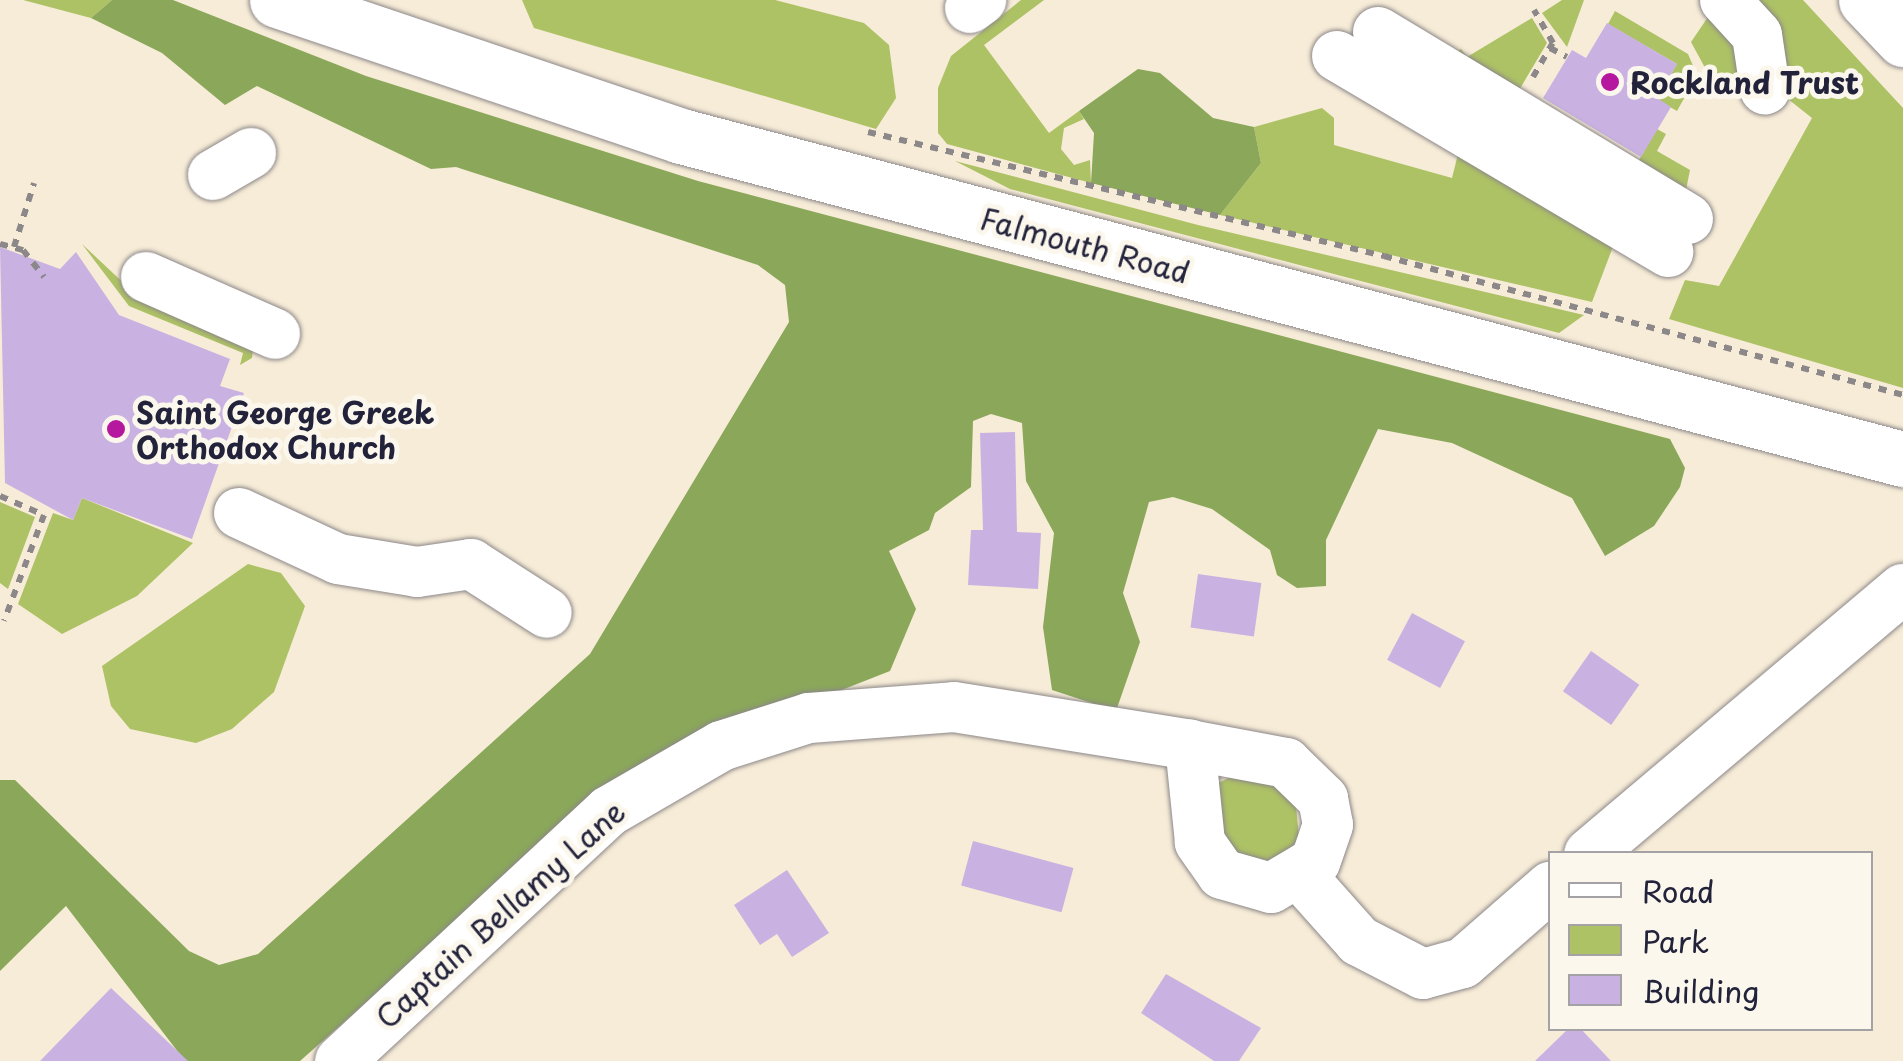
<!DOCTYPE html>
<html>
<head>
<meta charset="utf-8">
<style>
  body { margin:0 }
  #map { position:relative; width:1903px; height:1061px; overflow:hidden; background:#f7ecd7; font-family:"Playpen Sans",sans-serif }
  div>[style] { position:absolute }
  .green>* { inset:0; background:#adc165 }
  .forest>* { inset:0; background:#8aa75a }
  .building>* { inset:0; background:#c9b2e2; transform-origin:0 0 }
  .path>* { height:6px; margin-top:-3px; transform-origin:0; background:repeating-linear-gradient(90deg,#8c8789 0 8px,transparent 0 16px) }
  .roads { filter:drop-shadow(0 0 2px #8c8789) drop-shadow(0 0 2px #8c8789) }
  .minor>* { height:50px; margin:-25px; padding:0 25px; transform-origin:25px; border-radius:25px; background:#fff }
  .major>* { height:55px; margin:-27.5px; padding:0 27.5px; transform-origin:27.5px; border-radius:27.5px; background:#fff }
  .dots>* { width:28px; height:28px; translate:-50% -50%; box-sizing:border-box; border:5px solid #fbf7ec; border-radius:50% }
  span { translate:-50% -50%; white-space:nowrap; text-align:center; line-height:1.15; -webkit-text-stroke:10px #fbf7ec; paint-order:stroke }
  .poi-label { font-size:30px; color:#22223b; font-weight:700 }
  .left { translate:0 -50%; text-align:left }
  .street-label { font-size:30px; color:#22223b }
  .legend { position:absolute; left:1548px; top:851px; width:325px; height:180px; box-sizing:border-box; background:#fbf7ec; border:2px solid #a4a2a5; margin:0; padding:12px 18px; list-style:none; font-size:30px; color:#22223b }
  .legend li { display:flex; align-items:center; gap:20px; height:50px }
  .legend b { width:50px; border:2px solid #a4a2a5 }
</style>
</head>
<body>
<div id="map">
  <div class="green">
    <div style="clip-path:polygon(23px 0,112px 0,91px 18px)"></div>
    <div style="clip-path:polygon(522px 0,775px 0,864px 23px,889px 45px,896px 98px,876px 129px,534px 28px)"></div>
    <div style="clip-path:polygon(1021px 0,1044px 0,984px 45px,1049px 133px,1079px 111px,1084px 119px,1064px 128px,1061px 149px,1074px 165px,1090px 160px,1091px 183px,947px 144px,938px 133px,938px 88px,951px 56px)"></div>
    <div style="clip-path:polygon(1562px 0,1584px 0,1567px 47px,1542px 13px)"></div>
    <div style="clip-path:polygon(1750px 0,1803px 0,1903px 108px,1903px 388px,1669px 319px,1685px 280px,1719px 286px,1812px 118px,1788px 99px)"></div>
    <div style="clip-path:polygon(1615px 11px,1688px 54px,1697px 75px,1677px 111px,1656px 99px,1677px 64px,1608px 24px)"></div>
    <div style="clip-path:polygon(1708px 17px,1737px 41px,1741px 89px,1710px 77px,1691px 42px)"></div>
    <div style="clip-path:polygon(1532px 18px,1547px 43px,1512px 102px,1443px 60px,1461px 49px,1467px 57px)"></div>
    <div style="clip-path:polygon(1322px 108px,1334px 118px,1334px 145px,1452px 178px,1459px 150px,1614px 244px,1592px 302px,1220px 215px,1261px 163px,1254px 127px)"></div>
    <div style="clip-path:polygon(1657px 129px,1666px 134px,1657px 151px,1690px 170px,1686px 190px,1632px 172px)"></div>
    <div style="clip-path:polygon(955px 161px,1198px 225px,1584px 315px,1559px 333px,1010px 189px)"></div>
    <div style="clip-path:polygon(82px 244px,130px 289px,253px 349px,252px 358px,240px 365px,243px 353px,129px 306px)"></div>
    <div style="clip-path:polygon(82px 498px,193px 543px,137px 596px,62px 634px,18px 604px,53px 513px,73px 520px)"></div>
    <div style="clip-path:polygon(0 502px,35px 517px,8px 589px,0 583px)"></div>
    <div style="clip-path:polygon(248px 564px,281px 573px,305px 606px,274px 692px,232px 729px,196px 743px,130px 729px,111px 706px,102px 666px)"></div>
    <div style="clip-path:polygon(1235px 775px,1272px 780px,1296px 805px,1299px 838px,1279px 863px,1237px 861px,1221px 833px,1218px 783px)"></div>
  </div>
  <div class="forest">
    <div style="clip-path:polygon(112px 0,173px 0,366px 76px,698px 181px,1670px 439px,1685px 468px,1680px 487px,1654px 526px,1605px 556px,1572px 498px,1452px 443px,1378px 429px,1326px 540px,1326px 586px,1297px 588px,1277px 575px,1270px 550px,1212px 509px,1173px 497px,1149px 502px,1123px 593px,1140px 642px,1116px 711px,1052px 690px,1043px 627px,1054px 533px,1026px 481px,1022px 423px,991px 414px,973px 421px,971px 487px,935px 513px,929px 530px,889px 551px,916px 609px,890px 671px,829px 695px,411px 963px,300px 1061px,185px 1061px,66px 906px,0 971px,0 780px,15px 780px,189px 951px,219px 965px,258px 954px,590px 654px,789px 322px,785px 285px,758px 265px,456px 167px,431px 169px,257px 86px,225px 105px,162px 53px,91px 18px)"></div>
    <div style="clip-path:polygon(1138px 69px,1160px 73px,1213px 118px,1254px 127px,1261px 163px,1220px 215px,1091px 183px,1094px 133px,1079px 111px)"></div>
  </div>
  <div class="building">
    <div style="clip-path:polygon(1607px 23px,1677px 64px,1657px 98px,1671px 107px,1641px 157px,1543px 98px,1572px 50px,1586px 58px)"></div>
    <div style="clip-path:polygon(0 247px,60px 269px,76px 252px,119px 315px,230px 359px,220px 386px,244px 393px,192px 539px,82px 498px,73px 520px,5px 483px)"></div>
    <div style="clip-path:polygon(1015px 432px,1017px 532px,1041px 533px,1038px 589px,968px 585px,971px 530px,983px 530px,980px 433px)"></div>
    <div style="left:1198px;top:574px;width:64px;height:54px;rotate:8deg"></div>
    <div style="left:1412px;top:613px;width:60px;height:53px;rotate:28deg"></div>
    <div style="left:1591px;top:651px;width:59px;height:49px;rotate:35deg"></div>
    <div style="left:973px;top:841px;width:104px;height:46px;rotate:15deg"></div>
    <div style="clip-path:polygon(787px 870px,829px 933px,792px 957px,777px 934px,760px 945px,734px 905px)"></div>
    <div style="clip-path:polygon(1166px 974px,1261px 1028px,1239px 1061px,1214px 1061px,1141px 1013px)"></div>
    <div style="clip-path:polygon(111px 988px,188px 1061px,40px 1061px)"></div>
    <div style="clip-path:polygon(1569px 1028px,1580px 1028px,1611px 1061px,1535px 1061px)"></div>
  </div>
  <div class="path">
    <div style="left:1550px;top:48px;width:19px;rotate:28deg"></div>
    <div style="left:1533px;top:77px;width:39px;rotate:-60deg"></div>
    <div style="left:1553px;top:43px;width:38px;rotate:-120deg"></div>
    <div style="left:868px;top:132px;width:531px;rotate:13.51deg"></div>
    <div style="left:1384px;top:256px;width:537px;rotate:14.99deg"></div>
    <div style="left:0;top:244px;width:24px;rotate:15deg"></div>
    <div style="left:23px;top:250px;width:34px;rotate:52deg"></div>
    <div style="left:14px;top:247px;width:67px;rotate:-72.6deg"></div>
    <div style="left:0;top:496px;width:48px;rotate:23.4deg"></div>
    <div style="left:44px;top:515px;width:113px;rotate:110.7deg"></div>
  </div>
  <div class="roads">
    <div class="minor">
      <div style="left:1725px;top:0;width:47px;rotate:47.6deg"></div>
      <div style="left:1757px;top:35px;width:55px;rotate:81.6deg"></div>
      <div style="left:970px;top:8px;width:14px;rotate:-36deg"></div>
      <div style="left:1378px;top:32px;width:362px;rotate:31.1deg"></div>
      <div style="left:1337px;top:56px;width:385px;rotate:30.6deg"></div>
      <div style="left:213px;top:175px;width:44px;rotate:-30.1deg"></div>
      <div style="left:146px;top:277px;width:141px;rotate:23.8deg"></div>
      <div style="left:239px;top:513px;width:109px;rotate:24.9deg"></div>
      <div style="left:338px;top:559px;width:80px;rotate:9.3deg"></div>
      <div style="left:417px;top:572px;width:55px;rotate:-8.4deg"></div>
      <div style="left:471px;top:564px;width:90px;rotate:32.8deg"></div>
      <div style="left:1589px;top:854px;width:411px;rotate:-40.2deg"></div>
      <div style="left:1301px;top:876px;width:87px;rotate:48.3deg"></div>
      <div style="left:1359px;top:941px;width:72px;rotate:27.3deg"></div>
      <div style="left:1423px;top:974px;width:41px;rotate:-15.4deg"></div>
      <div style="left:1463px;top:963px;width:116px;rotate:-41.1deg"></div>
      <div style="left:340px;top:1061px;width:367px;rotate:-42.9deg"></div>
      <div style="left:609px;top:811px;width:129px;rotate:-30.1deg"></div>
      <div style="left:721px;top:746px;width:92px;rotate:-17.7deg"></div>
      <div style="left:809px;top:718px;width:145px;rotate:-4.3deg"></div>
      <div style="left:954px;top:707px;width:239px;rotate:9.1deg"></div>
      <div style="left:1190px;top:745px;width:98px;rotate:10.6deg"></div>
      <div style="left:1286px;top:763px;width:52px;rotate:44.2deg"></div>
      <div style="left:1323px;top:799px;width:26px;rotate:79deg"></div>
      <div style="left:1328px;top:825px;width:39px;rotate:109deg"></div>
      <div style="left:1315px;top:862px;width:51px;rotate:149.4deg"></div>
      <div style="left:1271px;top:888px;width:51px;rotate:-164.1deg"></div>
      <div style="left:1222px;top:874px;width:39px;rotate:-125deg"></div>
      <div style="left:1200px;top:842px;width:98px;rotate:-95.9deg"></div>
    </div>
    <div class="major">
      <div style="left:277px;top:0;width:426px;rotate:18.6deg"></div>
      <div style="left:681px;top:136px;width:1264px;rotate:14.81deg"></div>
      <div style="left:1866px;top:0;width:54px;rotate:46.5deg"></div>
    </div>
  </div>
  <div class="dots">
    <div style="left:1610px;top:82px;background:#b5179e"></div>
    <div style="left:116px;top:429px;background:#b5179e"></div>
  </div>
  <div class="poi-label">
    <span class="left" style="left:1630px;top:82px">Rockland Trust</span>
    <span class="left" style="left:136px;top:429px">Saint George Greek<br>Orthodox Church</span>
  </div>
  <div class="street-label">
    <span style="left:1085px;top:245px;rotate:15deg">Falmouth Road</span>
    <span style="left:500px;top:914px;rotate:-42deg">Captain Bellamy Lane</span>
  </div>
  <ul class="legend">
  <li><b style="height:12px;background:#fff"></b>Road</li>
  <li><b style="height:28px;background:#adc165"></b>Park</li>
  <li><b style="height:28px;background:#c9b2e2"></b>Building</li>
  </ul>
</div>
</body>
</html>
